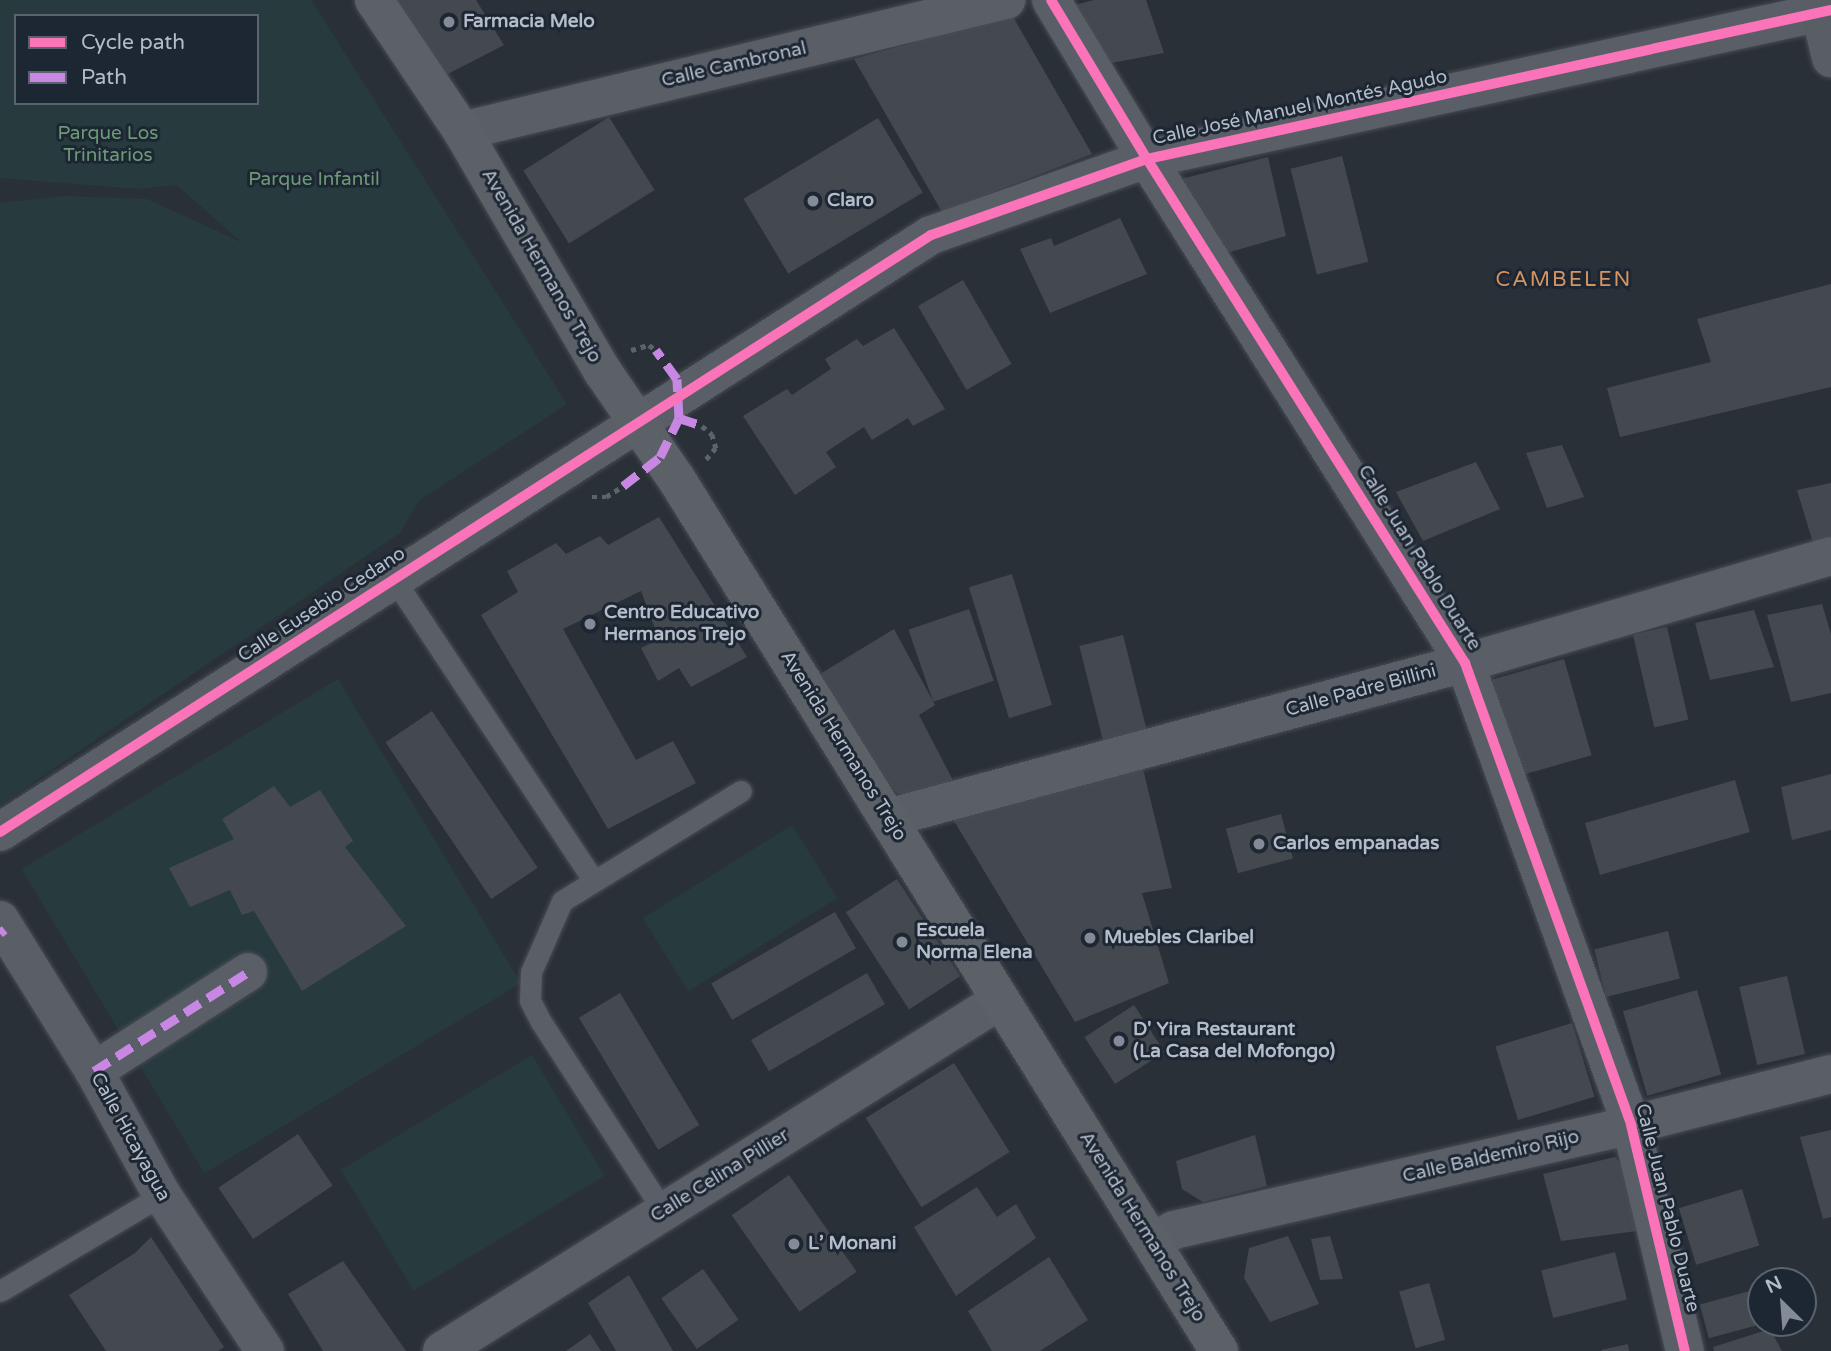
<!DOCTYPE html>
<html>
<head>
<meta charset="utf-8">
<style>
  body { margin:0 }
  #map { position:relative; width:1831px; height:1351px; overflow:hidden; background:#2a3038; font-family:"Varela Round",sans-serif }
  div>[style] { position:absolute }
  .green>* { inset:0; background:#273a3e; transform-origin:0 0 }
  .building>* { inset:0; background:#444950; transform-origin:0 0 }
  .path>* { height:4.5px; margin-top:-2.25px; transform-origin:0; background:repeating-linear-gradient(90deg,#5d636a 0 5px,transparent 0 10px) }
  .roads { filter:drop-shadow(0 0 2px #484c53) drop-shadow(0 0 2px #484c53) }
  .lane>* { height:21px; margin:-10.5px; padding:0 10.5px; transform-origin:10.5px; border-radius:10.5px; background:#5a5e66 }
  .street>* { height:38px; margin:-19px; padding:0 19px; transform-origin:19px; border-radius:19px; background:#5a5e66 }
  .secondary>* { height:38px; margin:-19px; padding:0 19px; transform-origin:19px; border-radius:19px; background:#595d64 }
  .primary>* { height:38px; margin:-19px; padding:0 19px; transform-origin:19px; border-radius:19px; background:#5c6168 }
  .quiet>* { height:9px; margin-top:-4.5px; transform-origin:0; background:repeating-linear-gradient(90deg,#c787e3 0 18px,transparent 0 27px) }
  .cycleway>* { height:10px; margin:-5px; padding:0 5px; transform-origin:5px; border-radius:5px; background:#fb73b8 }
  .dots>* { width:19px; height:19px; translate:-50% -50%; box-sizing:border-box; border:4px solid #1d2633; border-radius:50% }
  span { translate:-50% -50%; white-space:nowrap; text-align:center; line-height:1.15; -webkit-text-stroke:6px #1d2633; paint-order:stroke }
  .poi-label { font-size:19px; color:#b4bcc9; font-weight:700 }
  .left { translate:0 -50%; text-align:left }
  .street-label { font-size:19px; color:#b4bcc9 }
  .park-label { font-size:19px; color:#6b9a76 }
  .neighbourhood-label { font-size:21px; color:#d59563; letter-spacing:2px }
  .legend { position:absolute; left:14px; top:14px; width:245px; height:91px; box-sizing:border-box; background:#1d2633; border:2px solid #59626f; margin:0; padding:9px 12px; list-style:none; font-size:21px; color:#b4bcc9 }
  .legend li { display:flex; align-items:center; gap:14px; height:35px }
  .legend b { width:35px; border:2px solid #59626f }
  .north { position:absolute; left:1747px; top:1267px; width:70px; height:70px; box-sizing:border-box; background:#1d2633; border:2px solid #59626f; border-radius:50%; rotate:335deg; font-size:19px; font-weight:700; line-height:28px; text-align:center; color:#b4bcc9 }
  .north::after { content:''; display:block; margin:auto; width:24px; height:32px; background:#848b96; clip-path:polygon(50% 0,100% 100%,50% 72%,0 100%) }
</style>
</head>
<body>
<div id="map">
  <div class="green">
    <div style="clip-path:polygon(evenodd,0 0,311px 0,567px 404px,419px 501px,400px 533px,0 805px,0 203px,63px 196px,147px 199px,241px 242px,177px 185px,137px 189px,0 178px,0 0,16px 16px,257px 16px,257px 103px,16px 103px,16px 16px)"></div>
    <div style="left:338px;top:679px;width:355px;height:369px;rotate:59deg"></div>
    <div style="left:792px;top:825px;width:86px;height:176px;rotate:58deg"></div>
    <div style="left:532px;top:1055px;width:141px;height:223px;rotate:59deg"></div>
  </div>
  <div class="building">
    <div style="clip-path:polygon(395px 0,476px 0,504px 45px,442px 77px)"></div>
    <div style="clip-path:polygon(1094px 0,1146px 0,1164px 53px,1101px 65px,1071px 6px)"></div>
    <div style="clip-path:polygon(1012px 15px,1092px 154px,942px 212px,854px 59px)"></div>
    <div style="left:609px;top:117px;width:86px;height:101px;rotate:58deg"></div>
    <div style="left:878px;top:118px;width:87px;height:157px;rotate:59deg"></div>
    <div style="left:1342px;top:156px;width:109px;height:53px;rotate:76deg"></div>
    <div style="clip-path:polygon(1268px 157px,1286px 236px,1223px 254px,1177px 180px)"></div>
    <div style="clip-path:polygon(1120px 218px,1147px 274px,1050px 313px,1020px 249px,1051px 238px,1054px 246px)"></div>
    <div style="left:963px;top:280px;width:97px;height:52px;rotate:60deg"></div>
    <div style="clip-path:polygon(1831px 284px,1831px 387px,1620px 437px,1607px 388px,1711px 362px,1697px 319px)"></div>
    <div style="clip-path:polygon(894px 328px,945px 409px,913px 426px,908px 418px,872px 440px,864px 427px,826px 452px,836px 467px,795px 495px,743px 416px,787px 389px,792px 395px,831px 369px,825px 359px,857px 339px,863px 346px)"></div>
    <div style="clip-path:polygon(1562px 445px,1584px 497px,1547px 508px,1526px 453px)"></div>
    <div style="clip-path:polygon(1476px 462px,1500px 509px,1423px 541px,1396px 492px)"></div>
    <div style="clip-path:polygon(1831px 483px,1831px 539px,1813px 543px,1797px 490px)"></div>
    <div style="clip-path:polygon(659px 517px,747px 657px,691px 687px,679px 668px,658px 681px,641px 648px,659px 639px,641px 591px,563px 629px,636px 760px,673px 741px,696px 783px,608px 829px,481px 615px,518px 592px,507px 571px,556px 543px,566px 554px,600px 536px,608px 545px)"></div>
    <div style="left:1012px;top:574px;width:137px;height:45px;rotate:73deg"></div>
    <div style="clip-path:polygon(1822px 604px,1831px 634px,1831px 693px,1791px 702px,1767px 615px)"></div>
    <div style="left:969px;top:609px;width:76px;height:64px;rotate:71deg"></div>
    <div style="clip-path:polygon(1754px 610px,1774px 667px,1710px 680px,1695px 623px)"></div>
    <div style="left:1667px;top:627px;width:95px;height:35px;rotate:77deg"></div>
    <div style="clip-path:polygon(894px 629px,935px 705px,919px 715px,956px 786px,909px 797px,897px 793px,883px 779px,820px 674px)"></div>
    <div style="left:1123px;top:635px;width:100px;height:45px;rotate:76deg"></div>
    <div style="left:1564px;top:659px;width:100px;height:75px;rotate:74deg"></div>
    <div style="left:432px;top:711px;width:189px;height:56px;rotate:56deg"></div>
    <div style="clip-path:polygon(1143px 769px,1172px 888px,1142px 893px,1169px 983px,1075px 1022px,951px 816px)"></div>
    <div style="clip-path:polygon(1831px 774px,1831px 830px,1792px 840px,1781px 787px)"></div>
    <div style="left:1735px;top:780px;width:54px;height:156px;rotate:74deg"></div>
    <div style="clip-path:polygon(274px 786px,290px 807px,320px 790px,353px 841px,345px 847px,406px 926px,302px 991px,254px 911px,242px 915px,230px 890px,190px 907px,169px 868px,234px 839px,222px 819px)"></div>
    <div style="left:1281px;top:814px;width:46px;height:57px;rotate:75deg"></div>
    <div style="left:897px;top:879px;width:116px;height:61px;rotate:57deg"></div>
    <div style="left:835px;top:912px;width:42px;height:143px;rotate:60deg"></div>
    <div style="left:1668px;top:931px;width:49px;height:76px;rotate:76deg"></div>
    <div style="left:867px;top:973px;width:36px;height:134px;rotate:60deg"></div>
    <div style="left:1787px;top:976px;width:80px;height:49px;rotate:77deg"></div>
    <div style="left:1697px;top:990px;width:88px;height:77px;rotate:74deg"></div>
    <div style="left:620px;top:993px;width:154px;height:48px;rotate:59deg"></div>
    <div style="left:1134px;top:1005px;width:56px;height:59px;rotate:57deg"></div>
    <div style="left:1572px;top:1023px;width:77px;height:80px;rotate:73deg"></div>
    <div style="left:954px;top:1063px;width:105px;height:104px;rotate:58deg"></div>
    <div style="clip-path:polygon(1831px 1130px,1831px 1217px,1823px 1219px,1800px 1137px)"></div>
    <div style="left:298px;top:1134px;width:62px;height:96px;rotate:56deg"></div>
    <div style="clip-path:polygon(1255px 1135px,1267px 1186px,1203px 1202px,1182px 1189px,1176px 1161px)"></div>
    <div style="clip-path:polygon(1615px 1157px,1624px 1167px,1637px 1231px,1561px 1241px,1543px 1174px)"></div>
    <div style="left:789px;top:1175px;width:118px;height:70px;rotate:55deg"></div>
    <div style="clip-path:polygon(977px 1187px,997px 1217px,1016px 1204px,1036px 1238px,956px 1296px,914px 1227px)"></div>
    <div style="left:1742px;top:1189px;width:59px;height:66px;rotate:73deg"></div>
    <div style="clip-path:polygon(1288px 1236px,1319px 1304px,1270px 1322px,1244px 1278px,1249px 1248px)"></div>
    <div style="clip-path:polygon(1330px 1236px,1343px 1279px,1320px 1280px,1311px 1239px)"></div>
    <div style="clip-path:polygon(151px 1237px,224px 1347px,218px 1351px,106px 1351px,69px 1295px,135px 1253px)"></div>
    <div style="left:1615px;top:1252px;width:49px;height:76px;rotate:76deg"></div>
    <div style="clip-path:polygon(1049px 1257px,1088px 1320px,1040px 1351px,992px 1351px,968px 1311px)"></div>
    <div style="clip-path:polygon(343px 1261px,406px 1351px,323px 1351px,288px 1294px)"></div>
    <div style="left:703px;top:1269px;width:62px;height:51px;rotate:55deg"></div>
    <div style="clip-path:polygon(629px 1275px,673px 1351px,616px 1351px,588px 1303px)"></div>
    <div style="left:1429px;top:1283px;width:59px;height:31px;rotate:74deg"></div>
    <div style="left:1750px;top:1291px;width:35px;height:52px;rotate:75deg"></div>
    <div style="clip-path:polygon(1770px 1329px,1782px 1351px,1714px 1351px,1713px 1347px)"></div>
    <div style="clip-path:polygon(590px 1334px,601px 1351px,566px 1351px)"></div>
    <div style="clip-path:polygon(1628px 1344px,1629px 1351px,1602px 1351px,1601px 1350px)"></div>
  </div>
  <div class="path">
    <div style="left:631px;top:350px;width:19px;rotate:-16deg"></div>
    <div style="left:649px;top:345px;width:9px;rotate:36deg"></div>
    <div style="left:702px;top:426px;width:13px;rotate:39deg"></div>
    <div style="left:712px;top:434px;width:15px;rotate:74deg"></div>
    <div style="left:716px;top:448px;width:16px;rotate:130deg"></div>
    <div style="left:592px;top:497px;width:14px"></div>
    <div style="left:606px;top:497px;width:20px;rotate:-33deg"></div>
  </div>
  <div class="roads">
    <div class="lane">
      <div style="left:394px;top:579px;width:362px;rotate:56.5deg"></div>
      <div style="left:664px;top:1212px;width:226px;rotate:-122.9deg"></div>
      <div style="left:541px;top:1022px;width:25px;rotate:-117deg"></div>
      <div style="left:530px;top:1000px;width:28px;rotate:-88deg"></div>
      <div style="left:531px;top:972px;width:77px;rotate:-66.4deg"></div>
      <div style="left:562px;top:901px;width:210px;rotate:-31.6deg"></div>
      <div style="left:0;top:1291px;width:188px;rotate:-30.7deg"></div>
    </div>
    <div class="street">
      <div style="left:1051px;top:0;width:186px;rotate:58.9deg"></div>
      <div style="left:1147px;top:159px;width:596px;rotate:57.75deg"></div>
      <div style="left:1465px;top:663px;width:491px;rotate:70.2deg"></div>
      <div style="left:1631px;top:1125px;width:232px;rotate:76.6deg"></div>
      <div style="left:462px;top:131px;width:560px;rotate:-13.54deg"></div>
      <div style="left:888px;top:818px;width:597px;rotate:-15.04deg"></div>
      <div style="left:1465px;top:663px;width:381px;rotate:-16.3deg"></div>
      <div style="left:0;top:832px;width:1106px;rotate:-32.67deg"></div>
      <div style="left:931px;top:235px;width:229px;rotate:-19.4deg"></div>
      <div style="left:1147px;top:159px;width:700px;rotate:-12.29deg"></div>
      <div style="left:0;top:920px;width:178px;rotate:58.1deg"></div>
      <div style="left:94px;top:1071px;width:141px;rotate:61.3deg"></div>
      <div style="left:162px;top:1195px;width:187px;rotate:56.6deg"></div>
      <div style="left:94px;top:1071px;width:183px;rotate:-32.7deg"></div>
      <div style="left:1153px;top:1242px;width:24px;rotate:-30deg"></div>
      <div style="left:1174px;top:1230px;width:469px;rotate:-12.9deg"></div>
      <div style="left:1631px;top:1125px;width:206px;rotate:-14.3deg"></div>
      <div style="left:442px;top:1351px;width:658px;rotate:-32.14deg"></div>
    </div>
    <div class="secondary">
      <div style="left:1817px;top:0;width:60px;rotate:76.4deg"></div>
    </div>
    <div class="primary">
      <div style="left:374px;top:0;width:158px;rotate:56.1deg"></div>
      <div style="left:462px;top:131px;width:279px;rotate:59.7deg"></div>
      <div style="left:603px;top:372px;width:131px;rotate:55.6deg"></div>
      <div style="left:677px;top:480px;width:1026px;rotate:58.11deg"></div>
    </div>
  </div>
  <div class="quiet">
    <div style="left:679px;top:418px;width:23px;rotate:18deg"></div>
    <div style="left:623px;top:486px;width:47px;rotate:-38.1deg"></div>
    <div style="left:660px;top:457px;width:43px;rotate:-64deg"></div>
    <div style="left:679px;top:418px;width:39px;rotate:-93deg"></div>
    <div style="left:677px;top:379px;width:36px;rotate:-126deg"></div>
    <div style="left:0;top:933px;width:6px;rotate:-39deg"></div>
    <div style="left:94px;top:1071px;width:183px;rotate:-32.7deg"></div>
  </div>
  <div class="cycleway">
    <div style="left:1051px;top:0;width:186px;rotate:58.9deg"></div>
    <div style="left:1147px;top:159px;width:596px;rotate:57.75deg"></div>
    <div style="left:1465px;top:663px;width:491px;rotate:70.2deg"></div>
    <div style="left:1631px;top:1125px;width:232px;rotate:76.6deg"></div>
    <div style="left:0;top:832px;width:1106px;rotate:-32.67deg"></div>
    <div style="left:931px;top:235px;width:229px;rotate:-19.4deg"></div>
    <div style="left:1147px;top:159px;width:700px;rotate:-12.29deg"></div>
  </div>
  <div class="dots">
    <div style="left:449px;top:22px;background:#848b96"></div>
    <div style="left:813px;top:201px;background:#848b96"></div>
    <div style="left:590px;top:624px;background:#848b96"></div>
    <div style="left:1259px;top:844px;background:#848b96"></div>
    <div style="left:1090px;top:938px;background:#848b96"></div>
    <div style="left:902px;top:942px;background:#848b96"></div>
    <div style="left:1119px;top:1041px;background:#848b96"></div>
    <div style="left:794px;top:1244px;background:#848b96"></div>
  </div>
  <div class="poi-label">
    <span class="left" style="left:463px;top:22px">Farmacia Melo</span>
    <span class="left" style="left:827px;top:201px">Claro</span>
    <span class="left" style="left:604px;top:624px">Centro Educativo<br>Hermanos Trejo</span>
    <span class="left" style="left:1273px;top:844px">Carlos empanadas</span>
    <span class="left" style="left:916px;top:942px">Escuela<br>Norma Elena</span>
    <span class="left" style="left:1104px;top:938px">Muebles Claribel</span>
    <span class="left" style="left:1133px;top:1041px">D' Yira Restaurant<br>(La Casa del Mofongo)</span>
    <span class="left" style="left:808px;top:1244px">L’ Monani</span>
  </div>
  <div class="street-label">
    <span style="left:734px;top:65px;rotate:-13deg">Calle Cambronal</span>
    <span style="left:1300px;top:108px;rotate:-12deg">Calle José Manuel Montés Agudo</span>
    <span style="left:541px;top:266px;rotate:60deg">Avenida Hermanos Trejo</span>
    <span style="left:1419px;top:558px;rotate:58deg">Calle Juan Pablo Duarte</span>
    <span style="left:322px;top:605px;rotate:-33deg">Calle Eusebio Cedano</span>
    <span style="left:1361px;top:691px;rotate:-15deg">Calle Padre Billini</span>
    <span style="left:843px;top:746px;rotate:58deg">Avenida Hermanos Trejo</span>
    <span style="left:130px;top:1137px;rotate:61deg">Calle Hicayagua</span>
    <span style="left:1491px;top:1157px;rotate:-13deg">Calle Baldemiro Rijo</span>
    <span style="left:720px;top:1176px;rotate:-32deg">Calle Celina Pillier</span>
    <span style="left:1667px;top:1208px;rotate:76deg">Calle Juan Pablo Duarte</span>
    <span style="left:1142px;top:1227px;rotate:58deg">Avenida Hermanos Trejo</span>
  </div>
  <div class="park-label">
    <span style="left:108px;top:145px">Parque Los<br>Trinitarios</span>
    <span style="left:314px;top:180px">Parque Infantil</span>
  </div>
  <div class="neighbourhood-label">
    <span style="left:1564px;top:280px">CAMBELEN</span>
  </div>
  <ul class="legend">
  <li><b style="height:9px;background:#fb73b8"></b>Cycle path</li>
  <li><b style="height:9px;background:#c787e3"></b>Path</li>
  </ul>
  <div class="north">N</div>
</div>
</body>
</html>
